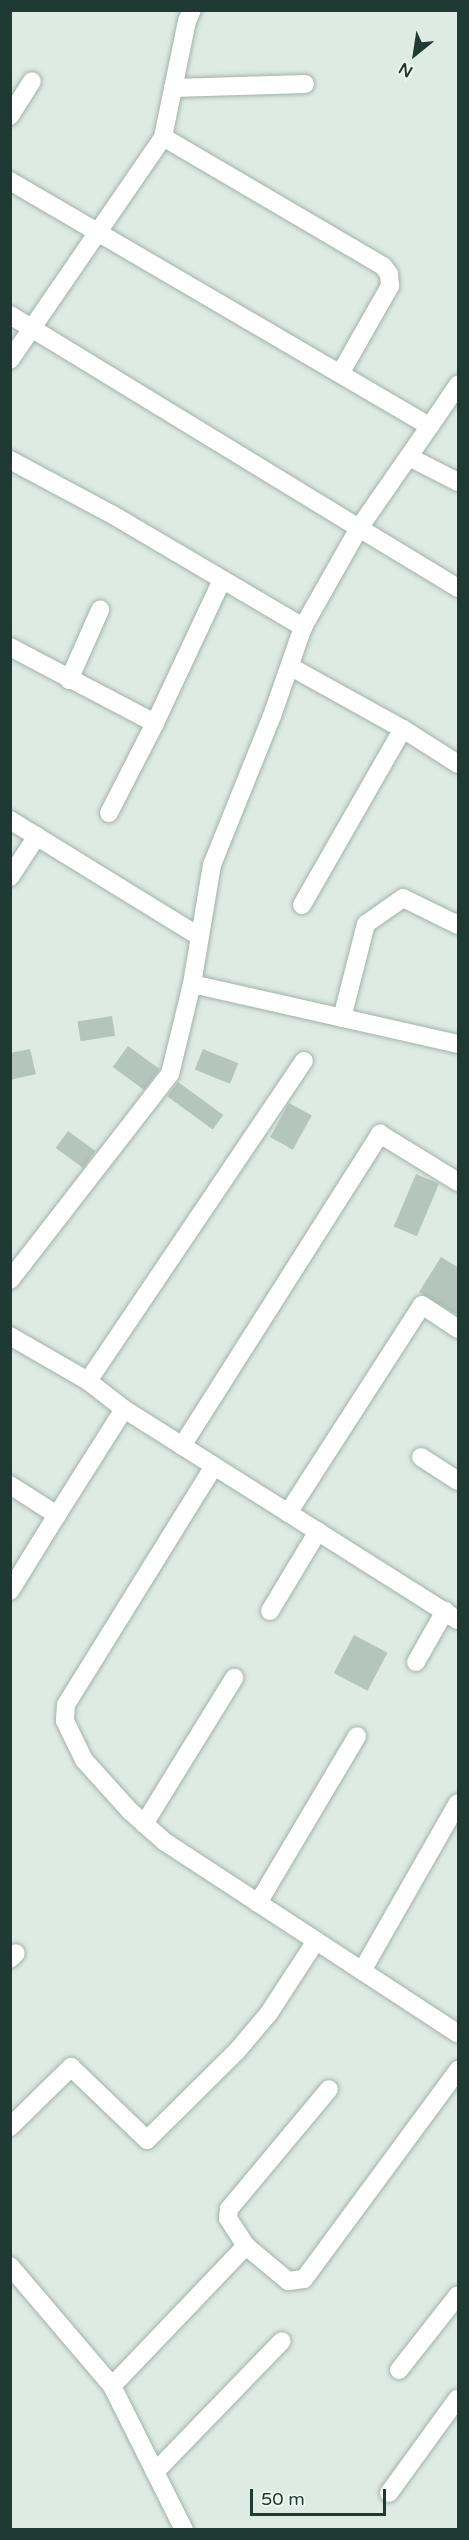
<!DOCTYPE html>
<html>
<head>
<meta charset="utf-8">
<style>
  body { margin:0 }
  #map { position:relative; width:469px; height:2540px; overflow:hidden; background:#deeae4; font-family:"Varela Round",sans-serif }
  div>[style] { position:absolute }
  .building>* { inset:0; background:#b3c5bd; transform-origin:0 0 }
  .roads { filter:drop-shadow(0 0 2px #a1b2ab) drop-shadow(0 0 2px #a1b2ab) }
  .minor>* { height:18px; margin:-9px; padding:0 9px; transform-origin:9px; border-radius:9px; background:#fff }
  span { translate:-50% -50%; white-space:nowrap; text-align:center; line-height:1.15; -webkit-text-stroke:4.5px #eef7f2; paint-order:stroke }
  .frame { position:absolute; inset:0; border:12px solid #1f3a32; pointer-events:none }
  .north { position:absolute; left:385px; top:24px; width:60px; height:60px; -webkit-text-stroke:4px #eef7f2; paint-order:stroke; rotate:210deg; font-size:16px; font-weight:700; line-height:24px; text-align:center; color:#1f3a32 }
  .north::after { content:''; display:block; margin:auto; width:21px; height:27px; background:#1f3a32; clip-path:polygon(50% 0,100% 100%,50% 72%,0 100%) }
  .scale { position:absolute; left:250px; top:2489px; width:136px; height:27px; box-sizing:border-box; border:3px solid #1f3a32; border-top:0; padding-left:8px; font-size:18px; line-height:21px; white-space:nowrap; color:#1f3a32; -webkit-text-stroke:4px #eef7f2; paint-order:stroke }
</style>
</head>
<body>
<div id="map">
  <div class="building">
    <div style="left:112px;top:1016px;width:20px;height:35px;rotate:81deg"></div>
    <div style="left:128px;top:1046px;width:39px;height:26px;rotate:36deg"></div>
    <div style="clip-path:polygon(30px 1049px,36px 1074px,10px 1080px,10px 1053px)"></div>
    <div style="left:203px;top:1049px;width:38px;height:22px;rotate:22deg"></div>
    <div style="left:178px;top:1082px;width:56px;height:18px;rotate:36deg"></div>
    <div style="left:289px;top:1103px;width:26px;height:39px;rotate:29deg"></div>
    <div style="left:68px;top:1131px;width:34px;height:21px;rotate:36deg"></div>
    <div style="left:416px;top:1174px;width:25px;height:57px;rotate:23deg"></div>
    <div style="clip-path:polygon(441px 1257px,459px 1268px,459px 1316px,419px 1292px)"></div>
    <div style="left:354px;top:1635px;width:38px;height:43px;rotate:28deg"></div>
  </div>
  <div class="roads">
    <div class="minor">
      <div style="left:173px;top:88px;width:132px;rotate:-1.7deg"></div>
      <div style="left:10px;top:116px;width:41px;rotate:-57.8deg"></div>
      <div style="left:163px;top:137px;width:255px;rotate:30.4deg"></div>
      <div style="left:383px;top:266px;width:10px;rotate:53deg"></div>
      <div style="left:389px;top:274px;width:12px;rotate:85deg"></div>
      <div style="left:390px;top:286px;width:101px;rotate:119.6deg"></div>
      <div style="left:10px;top:181px;width:486px;rotate:30.3deg"></div>
      <div style="left:430px;top:426px;width:50px;rotate:-55.7deg"></div>
      <div style="left:10px;top:315px;width:409px;rotate:31.4deg"></div>
      <div style="left:359px;top:528px;width:124px;rotate:-55.2deg"></div>
      <div style="left:10px;top:360px;width:270px;rotate:-55.5deg"></div>
      <div style="left:163px;top:137px;width:118px;rotate:-78.3deg"></div>
      <div style="left:187px;top:21px;width:12px;rotate:-66deg"></div>
      <div style="left:409px;top:457px;width:55px;rotate:27deg"></div>
      <div style="left:10px;top:460px;width:117px;rotate:28.1deg"></div>
      <div style="left:113px;top:515px;width:221px;rotate:30.5deg"></div>
      <div style="left:303px;top:627px;width:114px;rotate:-60.5deg"></div>
      <div style="left:359px;top:528px;width:116px;rotate:31.2deg"></div>
      <div style="left:10px;top:647px;width:164px;rotate:27.7deg"></div>
      <div style="left:291px;top:667px;width:128px;rotate:29deg"></div>
      <div style="left:403px;top:729px;width:65px;rotate:32.5deg"></div>
      <div style="left:69px;top:680px;width:77px;rotate:-66.1deg"></div>
      <div style="left:109px;top:813px;width:101px;rotate:-62.9deg"></div>
      <div style="left:155px;top:723px;width:158px;rotate:-64.9deg"></div>
      <div style="left:10px;top:820px;width:223px;rotate:31.6deg"></div>
      <div style="left:10px;top:877px;width:49px;rotate:-56.6deg"></div>
      <div style="left:302px;top:905px;width:203px;rotate:-60.2deg"></div>
      <div style="left:192px;top:984px;width:273px;rotate:12.7deg"></div>
      <div style="left:342px;top:1018px;width:97px;rotate:-75.7deg"></div>
      <div style="left:366px;top:924px;width:45px;rotate:-35.1deg"></div>
      <div style="left:403px;top:898px;width:61px;rotate:26.1deg"></div>
      <div style="left:10px;top:1280px;width:261px;rotate:-52.2deg"></div>
      <div style="left:170px;top:1074px;width:93px;rotate:-76.3deg"></div>
      <div style="left:192px;top:984px;width:121px;rotate:-80.5deg"></div>
      <div style="left:212px;top:865px;width:161px;rotate:-68.1deg"></div>
      <div style="left:272px;top:716px;width:94px;rotate:-70.8deg"></div>
      <div style="left:10px;top:1336px;width:90px;rotate:30deg"></div>
      <div style="left:88px;top:1381px;width:46px;rotate:37.9deg"></div>
      <div style="left:88px;top:1381px;width:386px;rotate:-56deg"></div>
      <div style="left:182px;top:1446px;width:370px;rotate:-57.6deg"></div>
      <div style="left:380px;top:1134px;width:92px;rotate:31.6deg"></div>
      <div style="left:421px;top:1457px;width:44px;rotate:33deg"></div>
      <div style="left:214px;top:1466px;width:281px;rotate:121.8deg"></div>
      <div style="left:66px;top:1705px;width:16px;rotate:94deg"></div>
      <div style="left:65px;top:1721px;width:43px;rotate:64deg"></div>
      <div style="left:84px;top:1760px;width:69px;rotate:48deg"></div>
      <div style="left:130px;top:1811px;width:47px;rotate:41.5deg"></div>
      <div style="left:165px;top:1842px;width:350px;rotate:33.2deg"></div>
      <div style="left:10px;top:1485px;width:56px;rotate:32.6deg"></div>
      <div style="left:57px;top:1515px;width:125px;rotate:-57.7deg"></div>
      <div style="left:124px;top:1409px;width:395px;rotate:32.3deg"></div>
      <div style="left:288px;top:1513px;width:247px;rotate:-57.2deg"></div>
      <div style="left:422px;top:1305px;width:43px;rotate:33.7deg"></div>
      <div style="left:10px;top:1591px;width:89px;rotate:-58.3deg"></div>
      <div style="left:270px;top:1611px;width:93px;rotate:-59deg"></div>
      <div style="left:416px;top:1662px;width:59px;rotate:-60.4deg"></div>
      <div style="left:144px;top:1824px;width:172px;rotate:-58.3deg"></div>
      <div style="left:258px;top:1903px;width:194px;rotate:-59.3deg"></div>
      <div style="left:10px;top:1959px;width:8px;rotate:-45deg"></div>
      <div style="left:362px;top:1971px;width:193px;rotate:-60.3deg"></div>
      <div style="left:10px;top:2127px;width:86px;rotate:-44.5deg"></div>
      <div style="left:71px;top:2067px;width:105px;rotate:43.8deg"></div>
      <div style="left:147px;top:2140px;width:127px;rotate:-44.7deg"></div>
      <div style="left:237px;top:2051px;width:50px;rotate:-49.9deg"></div>
      <div style="left:269px;top:2013px;width:86px;rotate:-56.9deg"></div>
      <div style="left:246px;top:2246px;width:33px;rotate:-123deg"></div>
      <div style="left:228px;top:2218px;width:9px;rotate:-84deg"></div>
      <div style="left:229px;top:2209px;width:156px;rotate:-50.2deg"></div>
      <div style="left:10px;top:2266px;width:157px;rotate:49.6deg"></div>
      <div style="left:112px;top:2386px;width:161px;rotate:63.4deg"></div>
      <div style="left:399px;top:2370px;width:95px;rotate:-51.8deg"></div>
      <div style="left:112px;top:2386px;width:194px;rotate:-46.3deg"></div>
      <div style="left:246px;top:2246px;width:55px;rotate:39.8deg"></div>
      <div style="left:288px;top:2281px;width:16px;rotate:-7deg"></div>
      <div style="left:304px;top:2279px;width:260px;rotate:-53.6deg"></div>
      <div style="left:155px;top:2472px;width:182px;rotate:-45.9deg"></div>
      <div style="left:389px;top:2493px;width:117px;rotate:-54deg"></div>
    </div>
  </div>
  <div class="frame"></div>
  <div class="north">N</div>
  <div class="scale">50 m</div>
</div>
</body>
</html>
